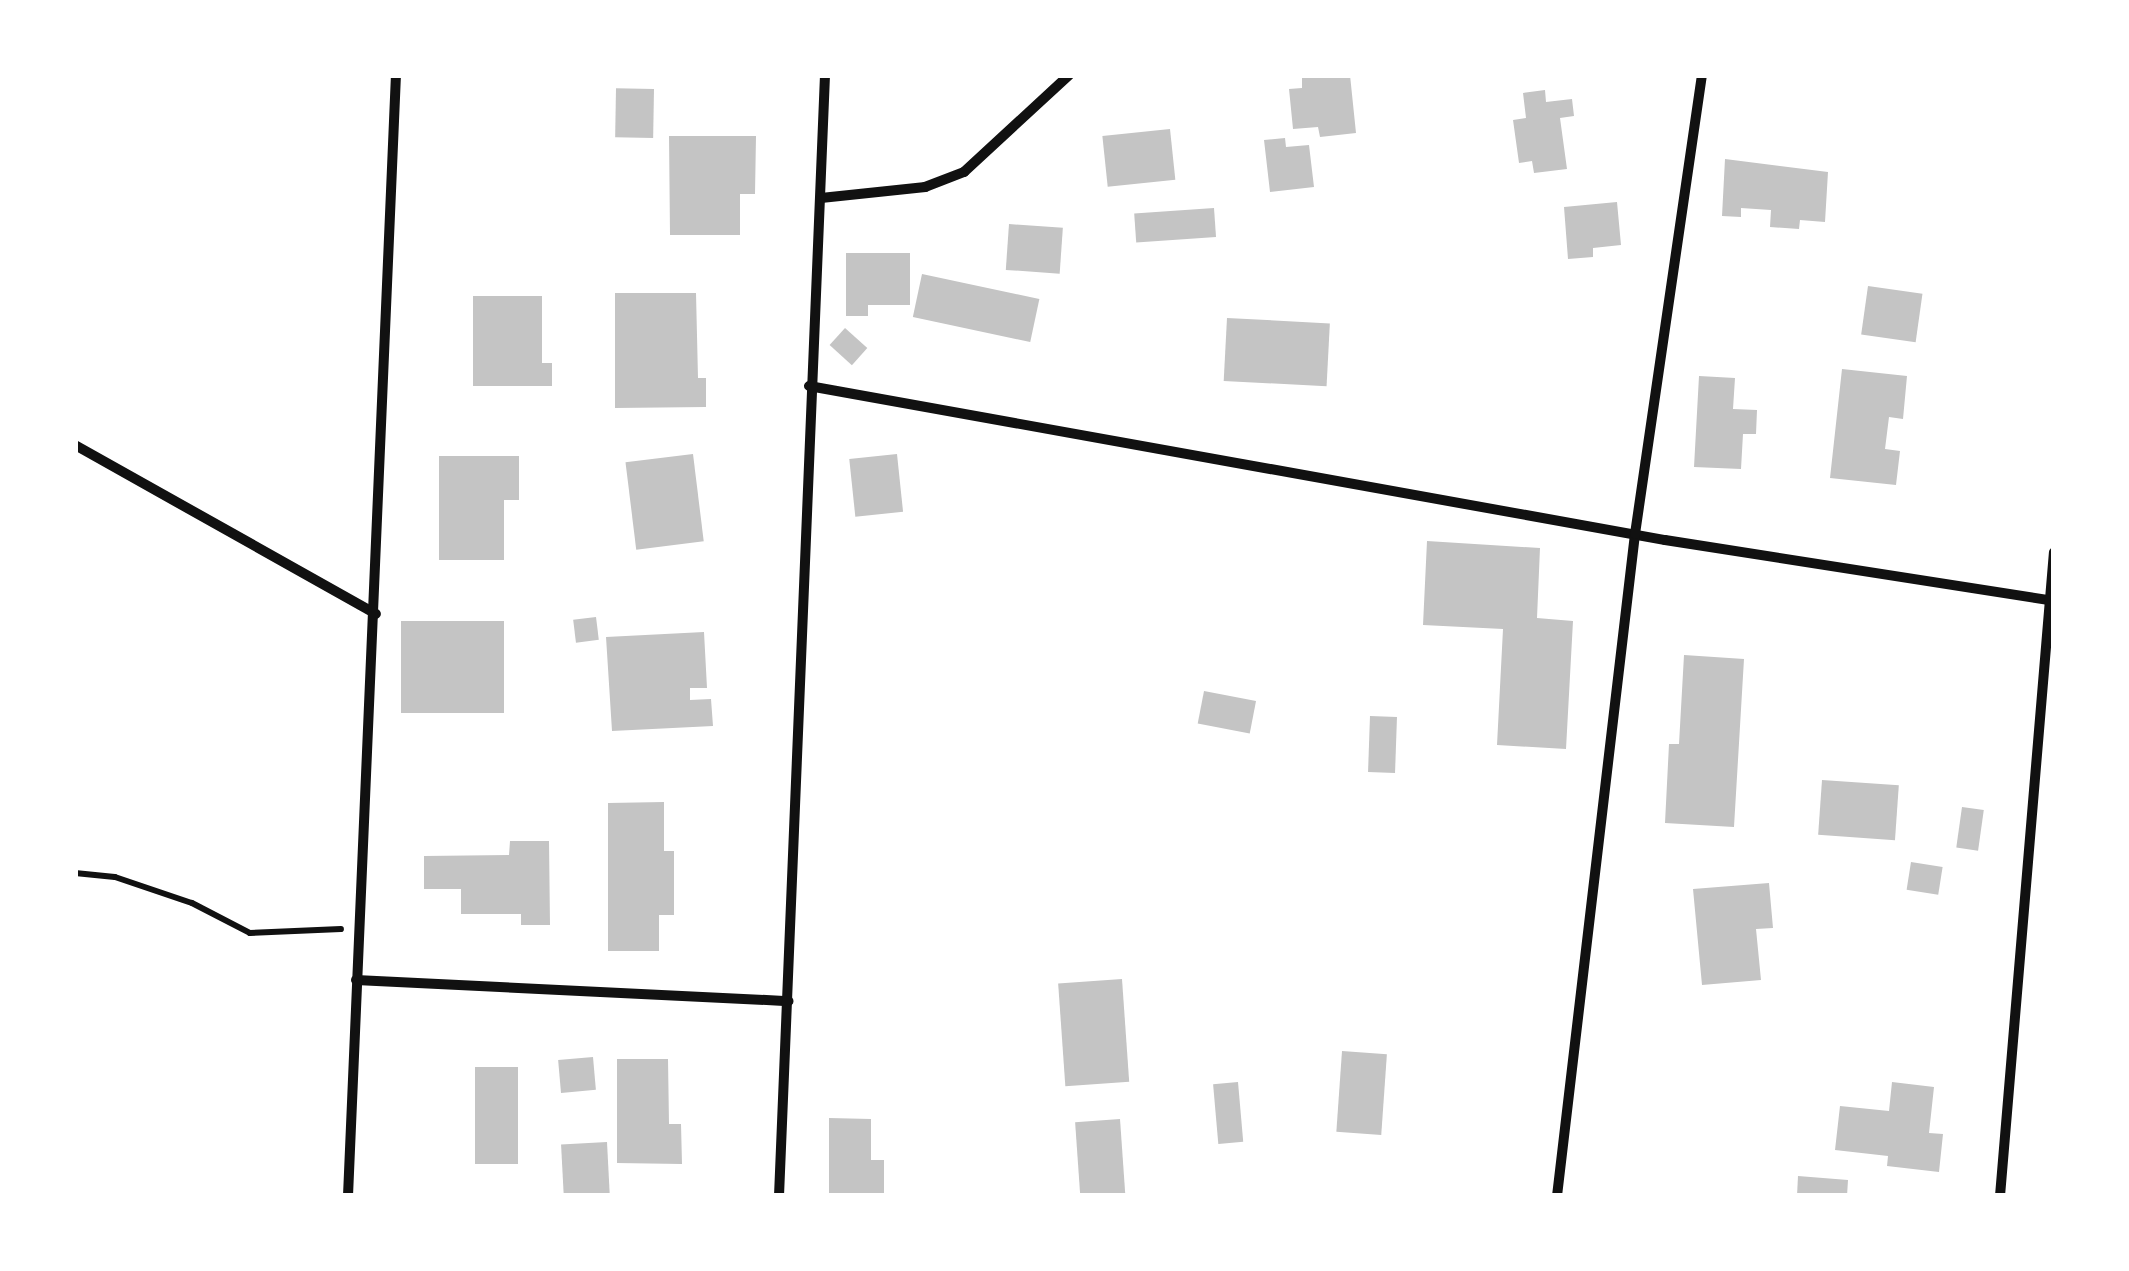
<!DOCTYPE html>
<html>
<head>
<meta charset="utf-8">
<style>
  body { margin:0 }
  #map { position:relative; width:2129px; height:1271px; overflow:hidden; background:#fff; font-family:Inter,sans-serif }
  div>[style] { position:absolute }
  .building>* { inset:0; background:#c4c4c4; transform-origin:0 0 }
  .path>* { height:6px; margin:-3px; padding:0 3px; transform-origin:3px; border-radius:3px; background:#111 }
  .minor>* { height:10px; margin:-5px; padding:0 5px; transform-origin:5px; border-radius:5px; background:#111 }
  span { translate:-50% -50%; white-space:nowrap; text-align:center; line-height:1.15; -webkit-text-stroke:8px #fff; paint-order:stroke }
  .frame { position:absolute; inset:0; border:78px solid #fff; pointer-events:none }
</style>
</head>
<body>
<div id="map">
  <div class="building">
    <div style="clip-path:polygon(1302px 75px,1350px 75px,1356px 133px,1320px 137px,1318px 127px,1293px 129px,1289px 89px,1302px 88px)"></div>
    <div style="left:654px;top:89px;width:49px;height:38px;rotate:91deg"></div>
    <div style="clip-path:polygon(1545px 90px,1546px 102px,1572px 99px,1574px 116px,1560px 118px,1567px 169px,1534px 173px,1532px 161px,1519px 163px,1513px 120px,1526px 118px,1523px 93px)"></div>
    <div style="left:1170px;top:129px;width:51px;height:68px;rotate:84deg"></div>
    <div style="clip-path:polygon(669px 136px,756px 136px,755px 194px,740px 194px,740px 235px,670px 235px)"></div>
    <div style="clip-path:polygon(1285px 138px,1286px 147px,1309px 145px,1314px 187px,1270px 192px,1264px 140px)"></div>
    <div style="clip-path:polygon(1725px 159px,1828px 172px,1825px 222px,1800px 220px,1799px 229px,1770px 227px,1771px 210px,1741px 208px,1741px 217px,1722px 216px)"></div>
    <div style="clip-path:polygon(1617px 202px,1621px 245px,1593px 248px,1593px 257px,1568px 259px,1564px 207px)"></div>
    <div style="left:1214px;top:208px;width:29px;height:80px;rotate:86deg"></div>
    <div style="left:1009px;top:224px;width:54px;height:46px;rotate:4deg"></div>
    <div style="clip-path:polygon(846px 253px,910px 253px,910px 305px,868px 305px,868px 316px,846px 316px)"></div>
    <div style="left:922px;top:274px;width:120px;height:44px;rotate:12deg"></div>
    <div style="left:1868px;top:286px;width:55px;height:49px;rotate:8deg"></div>
    <div style="clip-path:polygon(615px 293px,696px 293px,698px 378px,706px 378px,706px 407px,615px 408px)"></div>
    <div style="clip-path:polygon(473px 296px,542px 296px,542px 363px,552px 363px,552px 386px,473px 386px)"></div>
    <div style="left:1227px;top:318px;width:103px;height:63px;rotate:3deg"></div>
    <div style="left:845px;top:328px;width:30px;height:23px;rotate:42deg"></div>
    <div style="clip-path:polygon(1842px 369px,1907px 376px,1903px 419px,1889px 417px,1885px 449px,1900px 451px,1896px 485px,1830px 478px)"></div>
    <div style="clip-path:polygon(1699px 376px,1735px 378px,1733px 409px,1757px 410px,1756px 434px,1743px 434px,1741px 469px,1694px 467px)"></div>
    <div style="left:693px;top:454px;width:88px;height:68px;rotate:83deg"></div>
    <div style="left:897px;top:454px;width:58px;height:48px;rotate:84deg"></div>
    <div style="clip-path:polygon(439px 456px,519px 456px,519px 500px,504px 500px,504px 560px,439px 560px)"></div>
    <div style="clip-path:polygon(1427px 541px,1540px 548px,1537px 618px,1573px 621px,1566px 749px,1497px 745px,1503px 629px,1423px 625px)"></div>
    <div style="left:596px;top:617px;width:23px;height:23px;rotate:83deg"></div>
    <div style="left:401px;top:621px;width:103px;height:92px"></div>
    <div style="clip-path:polygon(704px 632px,707px 688px,690px 688px,690px 700px,711px 699px,713px 726px,612px 731px,606px 637px)"></div>
    <div style="clip-path:polygon(1684px 655px,1744px 659px,1734px 827px,1665px 823px,1669px 744px,1679px 744px)"></div>
    <div style="left:1204px;top:691px;width:53px;height:33px;rotate:11deg"></div>
    <div style="left:1370px;top:716px;width:27px;height:56px;rotate:2deg"></div>
    <div style="left:1822px;top:780px;width:77px;height:55px;rotate:4deg"></div>
    <div style="clip-path:polygon(664px 802px,664px 851px,674px 851px,674px 915px,659px 915px,659px 951px,608px 951px,608px 803px)"></div>
    <div style="left:1962px;top:807px;width:22px;height:41px;rotate:8deg"></div>
    <div style="clip-path:polygon(510px 841px,549px 841px,550px 925px,521px 925px,521px 914px,461px 914px,461px 889px,424px 889px,424px 856px,509px 855px)"></div>
    <div style="left:1911px;top:862px;width:32px;height:28px;rotate:9deg"></div>
    <div style="clip-path:polygon(1769px 883px,1773px 928px,1756px 929px,1761px 980px,1702px 985px,1693px 889px)"></div>
    <div style="left:1122px;top:979px;width:103px;height:64px;rotate:86deg"></div>
    <div style="left:1342px;top:1051px;width:45px;height:81px;rotate:4deg"></div>
    <div style="left:593px;top:1057px;width:33px;height:35px;rotate:85deg"></div>
    <div style="clip-path:polygon(617px 1059px,668px 1059px,669px 1124px,681px 1124px,682px 1164px,617px 1163px)"></div>
    <div style="left:475px;top:1067px;width:43px;height:97px"></div>
    <div style="left:1238px;top:1082px;width:60px;height:25px;rotate:85deg"></div>
    <div style="clip-path:polygon(1892px 1082px,1934px 1087px,1929px 1133px,1943px 1134px,1939px 1172px,1887px 1166px,1888px 1156px,1835px 1150px,1840px 1106px,1889px 1111px)"></div>
    <div style="clip-path:polygon(829px 1118px,871px 1119px,871px 1160px,884px 1160px,884px 1196px,829px 1196px)"></div>
    <div style="left:1120px;top:1119px;width:77px;height:45px;rotate:86deg"></div>
    <div style="left:607px;top:1142px;width:54px;height:46px;rotate:87deg"></div>
    <div style="clip-path:polygon(1798px 1176px,1848px 1180px,1847px 1196px,1797px 1196px)"></div>
  </div>
  <div class="path">
    <div style="left:75px;top:873px;width:40px;rotate:5.7deg"></div>
    <div style="left:115px;top:877px;width:81px;rotate:18.7deg"></div>
    <div style="left:192px;top:903px;width:65px;rotate:27.3deg"></div>
    <div style="left:250px;top:933px;width:91px;rotate:-2.5deg"></div>
  </div>
  <div class="minor">
    <div style="left:821px;top:198px;width:105px;rotate:-6deg"></div>
    <div style="left:925px;top:187px;width:42px;rotate:-21deg"></div>
    <div style="left:964px;top:172px;width:143px;rotate:-42.7deg"></div>
    <div style="left:809px;top:386px;width:870px;rotate:10.2deg"></div>
    <div style="left:1665px;top:540px;width:387px;rotate:8.9deg"></div>
    <div style="left:75px;top:445px;width:345px;rotate:29.3deg"></div>
    <div style="left:356px;top:980px;width:433px;rotate:2.8deg"></div>
    <div style="left:348px;top:1196px;width:1122px;rotate:-87.55deg"></div>
    <div style="left:779px;top:1196px;width:1122px;rotate:-87.65deg"></div>
    <div style="left:1557px;top:1196px;width:667px;rotate:-83.28deg"></div>
    <div style="left:1635px;top:534px;width:464px;rotate:-81.7deg"></div>
    <div style="left:2000px;top:1196px;width:646px;rotate:-85.21deg"></div>
  </div>
  <div class="frame"></div>
</div>
</body>
</html>
